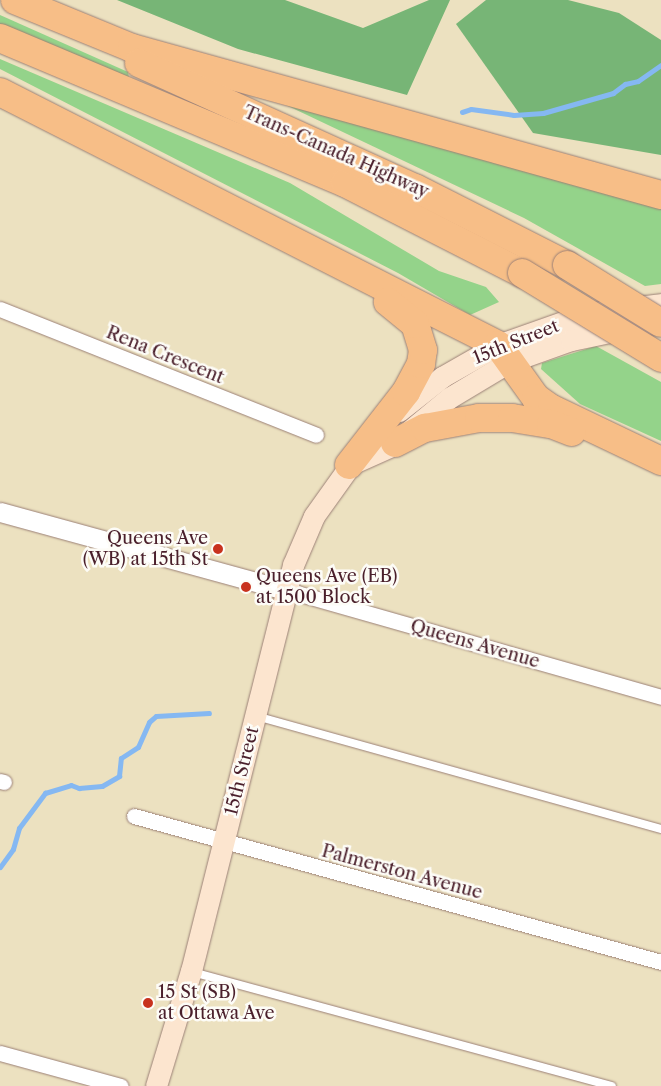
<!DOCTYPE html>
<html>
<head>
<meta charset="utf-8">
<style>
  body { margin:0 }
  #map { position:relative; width:661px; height:1086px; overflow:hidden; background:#ece1c0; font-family:"Libre Caslon Text",serif }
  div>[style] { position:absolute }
  .green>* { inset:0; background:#94d38a }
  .forest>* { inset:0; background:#77b576 }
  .stream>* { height:5px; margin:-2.5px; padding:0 2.5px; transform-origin:2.5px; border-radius:2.5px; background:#85b8f2 }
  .roads { filter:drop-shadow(0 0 1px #9b8076) drop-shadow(0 0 1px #9b8076) }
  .service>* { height:8px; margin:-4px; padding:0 4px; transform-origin:4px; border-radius:4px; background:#fff }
  .minor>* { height:15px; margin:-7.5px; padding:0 7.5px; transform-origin:7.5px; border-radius:7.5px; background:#fff }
  .tertiary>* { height:19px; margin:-9.5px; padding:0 9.5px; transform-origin:9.5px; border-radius:9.5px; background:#fff }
  .secondary>* { height:21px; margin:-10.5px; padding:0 10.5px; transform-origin:10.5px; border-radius:10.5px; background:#fce5cf }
  .motorway>* { height:28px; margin:-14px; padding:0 14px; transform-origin:14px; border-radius:14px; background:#f7be87 }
  .bridges { filter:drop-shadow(0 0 1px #9b8076) drop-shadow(0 0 1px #9b8076) }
  .motorway-bridge>* { height:28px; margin:-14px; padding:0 14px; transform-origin:14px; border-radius:14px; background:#f7be87 }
  .dots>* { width:14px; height:14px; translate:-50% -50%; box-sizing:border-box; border:2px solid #fdfcf7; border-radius:50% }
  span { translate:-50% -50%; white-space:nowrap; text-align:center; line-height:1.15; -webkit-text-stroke:5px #fdfcf7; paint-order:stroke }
  .street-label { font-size:18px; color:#4a1f2b }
  .poi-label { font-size:18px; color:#4a1f2b }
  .right { translate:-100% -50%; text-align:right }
  .left { translate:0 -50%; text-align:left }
</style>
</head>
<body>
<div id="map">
  <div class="green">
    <div style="clip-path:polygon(0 15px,128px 72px,129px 78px,0 26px)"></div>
    <div style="clip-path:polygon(0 59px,290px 183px,439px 271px,486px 287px,499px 302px,470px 315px,398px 273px,0 69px)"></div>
    <div style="clip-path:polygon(269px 97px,661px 204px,661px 284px,645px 286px,524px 218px)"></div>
    <div style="clip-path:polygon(596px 346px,661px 382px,661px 441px,580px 404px,541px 369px,542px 363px)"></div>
  </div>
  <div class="forest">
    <div style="clip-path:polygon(117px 0,285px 0,363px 28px,429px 0,450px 0,407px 95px,238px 49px)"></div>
    <div style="clip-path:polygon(486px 0,568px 0,619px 13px,661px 40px,661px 155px,533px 133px,456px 24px)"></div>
  </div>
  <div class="stream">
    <div style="left:462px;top:112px;width:9px;rotate:-18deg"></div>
    <div style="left:471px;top:109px;width:43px;rotate:7.9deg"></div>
    <div style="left:514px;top:115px;width:29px;rotate:-4deg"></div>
    <div style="left:543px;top:113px;width:73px;rotate:-15.9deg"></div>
    <div style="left:613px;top:93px;width:15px;rotate:-37deg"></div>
    <div style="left:625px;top:84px;width:13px;rotate:-13deg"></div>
    <div style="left:638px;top:81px;width:28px;rotate:-35deg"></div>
    <div style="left:0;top:867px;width:22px;rotate:-54deg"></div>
    <div style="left:13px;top:849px;width:22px;rotate:-74deg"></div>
    <div style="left:19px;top:828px;width:44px;rotate:-53.4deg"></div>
    <div style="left:45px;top:793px;width:27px;rotate:-17deg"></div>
    <div style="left:71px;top:785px;width:9px;rotate:21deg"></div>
    <div style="left:79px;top:788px;width:23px;rotate:-5deg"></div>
    <div style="left:102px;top:786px;width:20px;rotate:-30deg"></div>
    <div style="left:119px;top:776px;width:18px;rotate:-84deg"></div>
    <div style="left:121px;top:758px;width:20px;rotate:-33deg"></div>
    <div style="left:138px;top:747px;width:27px;rotate:-66deg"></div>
    <div style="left:149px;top:722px;width:9px;rotate:-41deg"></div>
    <div style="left:156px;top:716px;width:53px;rotate:-3.2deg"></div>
  </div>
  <div class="roads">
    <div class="service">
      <div style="left:256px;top:716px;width:420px;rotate:15.6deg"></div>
      <div style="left:192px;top:972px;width:435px;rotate:15.2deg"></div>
    </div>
    <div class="minor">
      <div style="left:0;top:309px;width:340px;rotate:21.7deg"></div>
      <div style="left:286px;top:590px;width:390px;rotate:15.9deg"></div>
      <div style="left:0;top:781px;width:4px;rotate:14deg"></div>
      <div style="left:134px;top:816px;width:547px;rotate:15.48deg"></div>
      <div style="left:0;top:1053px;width:125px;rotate:15.3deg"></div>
    </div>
    <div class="tertiary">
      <div style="left:0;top:512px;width:296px;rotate:15.3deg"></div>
    </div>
    <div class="secondary">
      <div style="left:399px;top:411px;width:55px;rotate:-38.3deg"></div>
      <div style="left:442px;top:377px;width:64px;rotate:-29.7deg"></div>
      <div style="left:498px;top:345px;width:69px;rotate:-19.5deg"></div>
      <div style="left:563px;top:322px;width:42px;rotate:-15deg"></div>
      <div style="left:604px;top:311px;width:57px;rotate:-7deg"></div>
      <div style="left:349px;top:465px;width:46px;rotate:-24.3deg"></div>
      <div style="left:391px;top:446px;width:75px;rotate:-39.6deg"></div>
      <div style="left:449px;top:398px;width:70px;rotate:-31deg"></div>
      <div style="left:509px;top:362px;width:66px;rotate:-19.5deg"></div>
      <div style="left:571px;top:340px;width:92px;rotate:-11.9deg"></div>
      <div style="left:156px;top:1086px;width:120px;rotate:-73.1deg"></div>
      <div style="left:191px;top:971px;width:419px;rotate:-75.9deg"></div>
      <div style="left:293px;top:565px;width:53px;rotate:-66.8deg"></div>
      <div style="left:314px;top:516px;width:77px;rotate:-54.5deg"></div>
    </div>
    <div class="motorway">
      <div style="left:15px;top:0;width:126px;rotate:22.3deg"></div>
      <div style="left:132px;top:48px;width:549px;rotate:15.53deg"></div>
      <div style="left:0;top:38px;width:374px;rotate:22.8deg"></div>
      <div style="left:345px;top:183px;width:199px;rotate:27deg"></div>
      <div style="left:139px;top:63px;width:303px;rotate:24.4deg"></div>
      <div style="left:415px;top:188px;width:170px;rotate:26.9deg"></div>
      <div style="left:0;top:92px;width:559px;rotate:26.93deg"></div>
      <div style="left:498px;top:345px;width:65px;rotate:54.4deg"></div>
      <div style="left:536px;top:398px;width:19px;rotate:35deg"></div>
      <div style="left:552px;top:409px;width:121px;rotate:25.5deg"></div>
      <div style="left:395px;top:443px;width:34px;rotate:-27deg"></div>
      <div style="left:425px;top:428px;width:55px;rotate:-10.5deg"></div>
      <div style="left:479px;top:418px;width:33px"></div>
      <div style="left:512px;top:418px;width:39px;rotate:9deg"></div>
      <div style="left:551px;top:424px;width:22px;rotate:21deg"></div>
      <div style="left:349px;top:465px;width:93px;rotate:-52deg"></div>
      <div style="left:406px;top:392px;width:32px;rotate:-62deg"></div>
      <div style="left:421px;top:364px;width:14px;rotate:-82deg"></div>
      <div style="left:423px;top:350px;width:27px;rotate:-107deg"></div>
      <div style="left:415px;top:324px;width:35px;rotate:-141deg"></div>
    </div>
  </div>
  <div class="bridges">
    <div class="motorway-bridge">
      <div style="left:567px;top:265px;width:110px;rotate:31.7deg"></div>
      <div style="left:522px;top:273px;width:163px;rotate:31.4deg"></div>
    </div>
  </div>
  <div class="dots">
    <div style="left:218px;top:549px;background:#c8321e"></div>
    <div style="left:246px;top:587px;background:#c8321e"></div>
    <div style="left:148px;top:1003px;background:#c8321e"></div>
  </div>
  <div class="street-label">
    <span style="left:336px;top:152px;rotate:24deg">Trans-Canada Highway</span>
    <span style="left:516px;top:342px;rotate:-22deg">15th Street</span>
    <span style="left:165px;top:355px;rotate:22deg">Rena Crescent</span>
    <span style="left:475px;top:644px;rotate:16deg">Queens Avenue</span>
    <span style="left:242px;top:771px;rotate:-76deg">15th Street</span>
    <span style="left:402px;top:872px;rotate:15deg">Palmerston Avenue</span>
  </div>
  <div class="poi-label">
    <span class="right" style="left:208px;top:549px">Queens Ave<br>(WB) at 15th St</span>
    <span class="left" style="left:256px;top:587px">Queens Ave (EB)<br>at 1500 Block</span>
    <span class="left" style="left:158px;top:1003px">15 St (SB)<br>at Ottawa Ave</span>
  </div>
</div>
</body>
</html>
